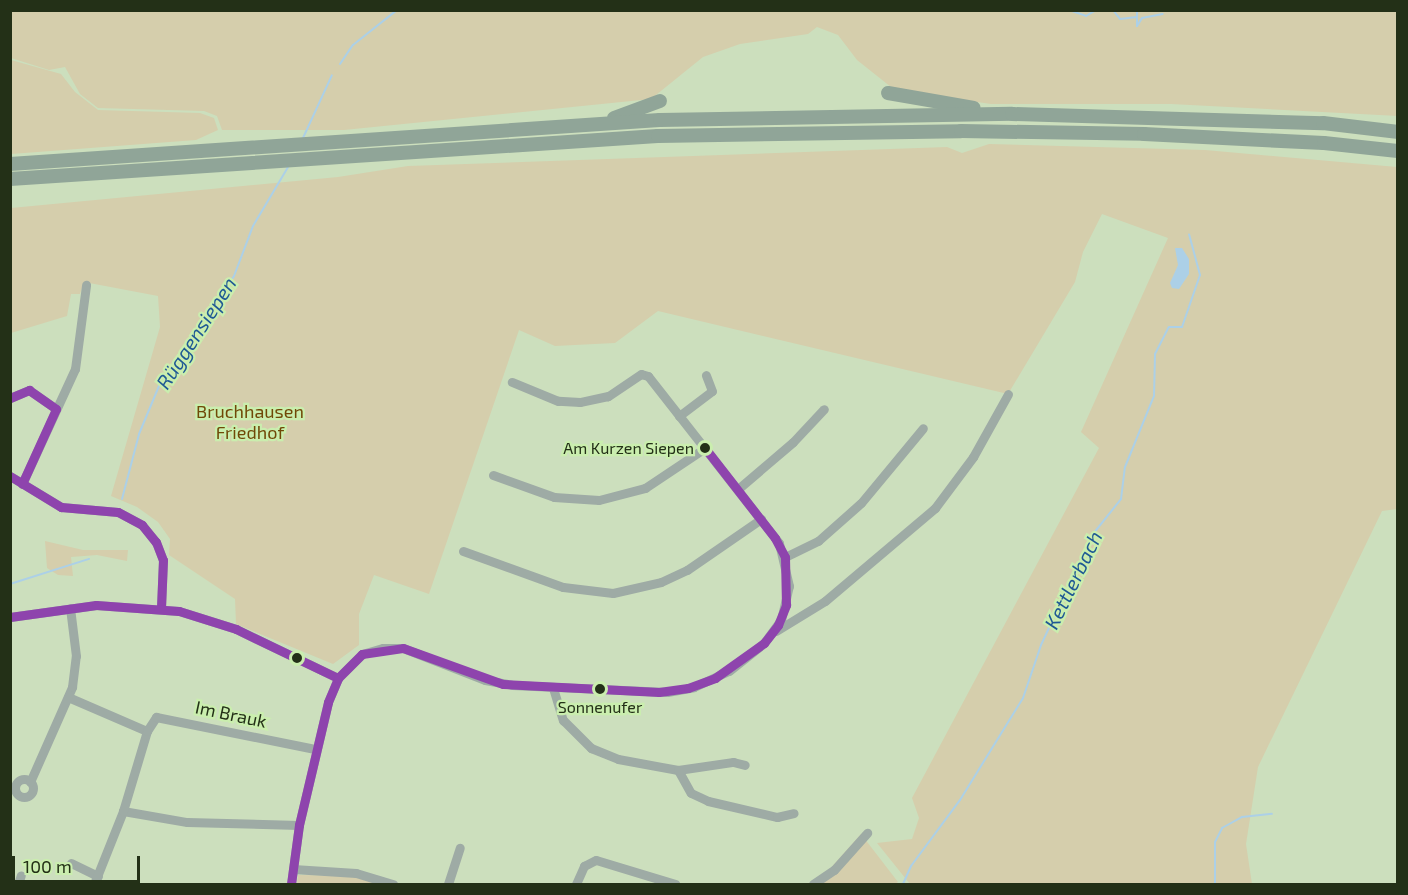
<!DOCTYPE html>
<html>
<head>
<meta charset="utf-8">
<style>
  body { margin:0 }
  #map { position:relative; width:1408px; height:895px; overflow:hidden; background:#ccdfbd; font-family:"Exo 2",sans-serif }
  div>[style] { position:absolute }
  .green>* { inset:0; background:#d5ceac }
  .water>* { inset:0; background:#acd0e7 }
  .stream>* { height:2px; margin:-1px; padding:0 1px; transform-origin:1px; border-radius:1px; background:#acd0e7 }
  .minor>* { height:9px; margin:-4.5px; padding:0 4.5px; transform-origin:4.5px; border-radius:4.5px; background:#9eaba5 }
  .minor>.ring { margin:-4.5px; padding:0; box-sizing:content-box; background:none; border:9px solid #9eaba5; border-radius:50% }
  .highway>* { height:14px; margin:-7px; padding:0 7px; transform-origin:7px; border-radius:7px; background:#90a598 }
  .bus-1>* { height:9px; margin:-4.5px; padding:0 4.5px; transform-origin:4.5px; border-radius:4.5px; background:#8e44ad }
  .dots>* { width:16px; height:16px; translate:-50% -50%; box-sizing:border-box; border:3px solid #caeeae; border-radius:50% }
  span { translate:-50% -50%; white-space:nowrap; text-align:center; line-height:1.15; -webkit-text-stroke:4.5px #caeeae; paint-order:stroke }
  .bus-label { font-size:16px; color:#233017 }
  .right { translate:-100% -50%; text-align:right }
  .park-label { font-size:18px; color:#704807 }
  .street-label { font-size:18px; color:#233017 }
  .water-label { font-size:20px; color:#1f5994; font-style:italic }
  .frame { position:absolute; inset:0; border:12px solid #233017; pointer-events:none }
  .scale { position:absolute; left:12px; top:856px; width:128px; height:27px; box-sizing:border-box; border:3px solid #233017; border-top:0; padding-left:8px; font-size:18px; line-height:21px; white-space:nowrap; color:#233017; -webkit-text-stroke:4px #caeeae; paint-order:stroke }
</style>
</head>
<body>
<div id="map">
  <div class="green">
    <div style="clip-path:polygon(11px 10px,1397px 10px,1398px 116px,1171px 104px,991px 104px,916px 93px,891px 87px,857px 60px,838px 35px,817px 27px,808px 34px,740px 44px,703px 57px,651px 99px,344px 130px,222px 130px,217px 116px,204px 111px,98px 108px,80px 94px,65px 67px,49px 70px,11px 58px)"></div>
    <div style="clip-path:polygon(11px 60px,61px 74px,75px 92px,98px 110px,200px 113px,214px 118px,218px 130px,196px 140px,11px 154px)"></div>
    <div style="clip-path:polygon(989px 144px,1205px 150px,1397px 167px,1397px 509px,1382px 511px,1258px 767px,1246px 844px,1252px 884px,910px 884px,877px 843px,912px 839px,919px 818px,912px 798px,1099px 448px,1081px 432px,1168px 238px,1102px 214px,1083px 252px,1075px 282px,1008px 394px,658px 311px,615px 343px,555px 346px,519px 330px,429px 594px,374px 575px,359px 614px,359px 645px,333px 664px,236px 624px,235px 599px,169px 555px,170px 539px,158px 522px,137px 507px,111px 496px,160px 327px,158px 296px,84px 282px,80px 294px,71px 294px,67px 316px,11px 333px,11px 208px,338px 177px,408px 166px,947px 147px,962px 153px)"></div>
    <div style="clip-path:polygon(45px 541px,83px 550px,128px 550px,127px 561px,97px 555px,71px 557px,73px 576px,58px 575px,47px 568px)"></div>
    <div style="clip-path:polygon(861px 834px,898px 882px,895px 884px,808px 884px,828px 871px)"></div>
    <div style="clip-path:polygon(298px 875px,367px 876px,389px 884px,297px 884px)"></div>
  </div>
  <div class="water">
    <div style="clip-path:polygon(1175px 248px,1182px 248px,1189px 259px,1189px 274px,1179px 289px,1172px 288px,1170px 283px,1178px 265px)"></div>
  </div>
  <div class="stream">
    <div style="left:1069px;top:10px;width:18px;rotate:19deg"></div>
    <div style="left:1086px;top:16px;width:12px;rotate:-31deg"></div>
    <div style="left:1113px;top:10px;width:11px;rotate:52deg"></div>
    <div style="left:1120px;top:19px;width:17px;rotate:-7deg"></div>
    <div style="left:1137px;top:26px;width:9px;rotate:-58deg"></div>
    <div style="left:1142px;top:18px;width:21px;rotate:-11deg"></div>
    <div style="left:1137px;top:26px;width:16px;rotate:-90deg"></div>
    <div style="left:340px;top:64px;width:23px;rotate:-56deg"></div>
    <div style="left:353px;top:45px;width:56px;rotate:-38.5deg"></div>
    <div style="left:303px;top:138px;width:69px;rotate:-65.3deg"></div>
    <div style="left:122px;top:499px;width:67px;rotate:-75.3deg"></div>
    <div style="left:139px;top:434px;width:52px;rotate:-67.4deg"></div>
    <div style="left:159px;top:386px;width:133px;rotate:-55.7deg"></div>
    <div style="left:234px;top:276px;width:53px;rotate:-69.2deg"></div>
    <div style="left:253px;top:226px;width:69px;rotate:-59.3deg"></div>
    <div style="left:10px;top:584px;width:83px;rotate:-17.6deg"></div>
    <div style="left:903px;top:884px;width:20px;rotate:-66deg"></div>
    <div style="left:911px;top:866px;width:82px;rotate:-53.4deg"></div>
    <div style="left:960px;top:800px;width:120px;rotate:-58.3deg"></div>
    <div style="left:1023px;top:698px;width:56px;rotate:-71.2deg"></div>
    <div style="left:1041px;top:645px;width:123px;rotate:-64.9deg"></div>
    <div style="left:1093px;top:534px;width:45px;rotate:-51.3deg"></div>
    <div style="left:1121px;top:499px;width:32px;rotate:-83deg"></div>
    <div style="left:1125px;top:467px;width:77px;rotate:-67.8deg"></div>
    <div style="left:1154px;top:396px;width:42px;rotate:-88.6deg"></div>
    <div style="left:1155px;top:354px;width:30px;rotate:-63deg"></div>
    <div style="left:1169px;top:327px;width:13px"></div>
    <div style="left:1182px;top:327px;width:55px;rotate:-70.9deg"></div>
    <div style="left:1200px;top:275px;width:42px;rotate:-105deg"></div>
    <div style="left:1215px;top:884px;width:42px;rotate:-90deg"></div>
    <div style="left:1215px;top:842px;width:16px;rotate:-63deg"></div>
    <div style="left:1222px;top:828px;width:23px;rotate:-29deg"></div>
    <div style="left:1242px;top:817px;width:30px;rotate:-6deg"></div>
  </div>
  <div class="minor">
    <div style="left:10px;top:398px;width:21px;rotate:-23deg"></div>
    <div style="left:29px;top:390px;width:33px;rotate:35deg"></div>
    <div style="left:679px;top:416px;width:41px;rotate:-37.1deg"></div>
    <div style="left:712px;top:391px;width:17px;rotate:-111deg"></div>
    <div style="left:493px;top:475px;width:65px;rotate:19.8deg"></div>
    <div style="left:554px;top:497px;width:45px;rotate:3.8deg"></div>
    <div style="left:599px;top:500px;width:48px;rotate:-14.6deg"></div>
    <div style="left:645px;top:488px;width:72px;rotate:-33.7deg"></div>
    <div style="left:10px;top:476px;width:60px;rotate:31.3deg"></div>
    <div style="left:61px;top:507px;width:57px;rotate:5deg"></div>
    <div style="left:118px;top:512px;width:27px;rotate:28deg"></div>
    <div style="left:142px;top:525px;width:22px;rotate:51deg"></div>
    <div style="left:156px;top:542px;width:19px;rotate:69deg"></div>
    <div style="left:163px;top:560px;width:48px;rotate:92.4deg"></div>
    <div style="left:22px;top:484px;width:127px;rotate:-65.3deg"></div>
    <div style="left:75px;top:369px;width:85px;rotate:-82.5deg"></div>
    <div style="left:738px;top:489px;width:72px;rotate:-40.5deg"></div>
    <div style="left:793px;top:442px;width:45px;rotate:-46.8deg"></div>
    <div style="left:463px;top:551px;width:106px;rotate:19.8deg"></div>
    <div style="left:563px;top:587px;width:50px;rotate:6.8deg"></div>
    <div style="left:613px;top:593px;width:49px;rotate:-12.9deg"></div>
    <div style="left:661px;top:582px;width:29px;rotate:-25deg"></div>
    <div style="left:687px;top:570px;width:90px;rotate:-34.6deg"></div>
    <div style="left:785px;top:557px;width:37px;rotate:-26deg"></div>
    <div style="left:818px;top:541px;width:57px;rotate:-41.5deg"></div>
    <div style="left:861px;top:503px;width:97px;rotate:-50.4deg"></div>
    <div style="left:10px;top:617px;width:87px;rotate:-7.9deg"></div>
    <div style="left:96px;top:605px;width:83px;rotate:4.1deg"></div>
    <div style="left:179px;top:611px;width:60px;rotate:17.5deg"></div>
    <div style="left:236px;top:629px;width:113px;rotate:25.7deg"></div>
    <div style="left:776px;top:631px;width:57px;rotate:-31.5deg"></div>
    <div style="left:825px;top:601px;width:144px;rotate:-40.2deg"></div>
    <div style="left:935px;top:508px;width:64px;rotate:-53.3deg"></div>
    <div style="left:973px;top:457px;width:72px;rotate:-60.9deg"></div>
    <div style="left:553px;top:688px;width:34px;rotate:73deg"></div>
    <div style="left:563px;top:720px;width:40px;rotate:45deg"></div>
    <div style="left:591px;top:748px;width:29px;rotate:22deg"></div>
    <div style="left:618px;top:759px;width:61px;rotate:10.4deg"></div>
    <div style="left:678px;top:770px;width:26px;rotate:61deg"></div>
    <div style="left:691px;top:793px;width:19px;rotate:25deg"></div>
    <div style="left:708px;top:801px;width:71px;rotate:13.1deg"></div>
    <div style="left:777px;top:817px;width:17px;rotate:-13deg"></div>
    <div style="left:68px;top:697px;width:86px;rotate:23.3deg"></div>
    <div style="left:678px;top:770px;width:56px;rotate:-8.3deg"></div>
    <div style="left:733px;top:762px;width:12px;rotate:14deg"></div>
    <div class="ring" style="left:15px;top:779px;width:9px;height:9px"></div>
    <div style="left:30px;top:782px;width:104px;rotate:-66.1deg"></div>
    <div style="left:72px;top:687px;width:31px;rotate:-83deg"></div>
    <div style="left:76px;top:656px;width:48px;rotate:-97.1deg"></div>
    <div style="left:123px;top:811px;width:65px;rotate:9.8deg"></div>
    <div style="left:187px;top:822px;width:112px;rotate:1.5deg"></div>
    <div style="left:71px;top:863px;width:30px;rotate:26deg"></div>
    <div style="left:293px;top:869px;width:63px;rotate:3.6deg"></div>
    <div style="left:356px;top:873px;width:39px;rotate:17deg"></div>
    <div style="left:18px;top:884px;width:9px;rotate:-72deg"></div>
    <div style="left:94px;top:884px;width:79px;rotate:-68.3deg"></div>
    <div style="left:123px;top:811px;width:84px;rotate:-73.3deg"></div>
    <div style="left:147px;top:731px;width:17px;rotate:-57deg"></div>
    <div style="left:156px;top:717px;width:162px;rotate:11.4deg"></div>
    <div style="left:291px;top:884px;width:60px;rotate:-82.3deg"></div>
    <div style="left:299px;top:825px;width:126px;rotate:-76.7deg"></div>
    <div style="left:328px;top:702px;width:26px;rotate:-67deg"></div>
    <div style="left:338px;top:678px;width:34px;rotate:-45deg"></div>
    <div style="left:362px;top:654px;width:22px;rotate:-16deg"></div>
    <div style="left:383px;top:648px;width:20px"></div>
    <div style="left:403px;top:648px;width:88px;rotate:21.3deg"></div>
    <div style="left:485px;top:680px;width:27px;rotate:10deg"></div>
    <div style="left:512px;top:685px;width:155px;rotate:2.6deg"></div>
    <div style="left:667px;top:692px;width:27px;rotate:-10deg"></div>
    <div style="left:694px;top:687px;width:38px;rotate:-25deg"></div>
    <div style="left:729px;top:671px;width:45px;rotate:-38.7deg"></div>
    <div style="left:764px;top:643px;width:29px;rotate:-54deg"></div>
    <div style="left:781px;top:620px;width:35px;rotate:-77deg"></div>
    <div style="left:789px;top:586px;width:44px;rotate:-103.1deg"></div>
    <div style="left:779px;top:543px;width:212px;rotate:-128.1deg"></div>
    <div style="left:648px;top:376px;width:7px;rotate:-164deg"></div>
    <div style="left:641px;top:374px;width:40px;rotate:146deg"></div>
    <div style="left:608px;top:396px;width:29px;rotate:168deg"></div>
    <div style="left:580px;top:402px;width:22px;rotate:-177deg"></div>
    <div style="left:558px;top:401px;width:50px;rotate:-157.6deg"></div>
    <div style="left:448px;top:884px;width:38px;rotate:-72deg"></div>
    <div style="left:576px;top:884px;width:20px;rotate:-66deg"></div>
    <div style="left:584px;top:866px;width:13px;rotate:-27deg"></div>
    <div style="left:596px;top:860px;width:83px;rotate:16.9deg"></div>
    <div style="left:813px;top:884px;width:25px;rotate:-34deg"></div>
    <div style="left:834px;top:870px;width:50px;rotate:-48.3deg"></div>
  </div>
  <div class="highway">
    <div style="left:888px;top:93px;width:87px;rotate:9.9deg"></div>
    <div style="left:614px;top:118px;width:49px;rotate:-20.3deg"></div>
    <div style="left:10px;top:164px;width:651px;rotate:-3.87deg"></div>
    <div style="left:660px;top:120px;width:352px;rotate:-1deg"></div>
    <div style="left:1012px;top:114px;width:311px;rotate:1.7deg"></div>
    <div style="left:1323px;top:123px;width:76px;rotate:6.8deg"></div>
    <div style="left:10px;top:179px;width:649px;rotate:-3.8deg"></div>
    <div style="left:658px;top:136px;width:303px;rotate:-0.9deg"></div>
    <div style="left:961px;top:131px;width:183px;rotate:0.9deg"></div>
    <div style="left:1144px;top:134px;width:180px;rotate:2.9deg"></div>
    <div style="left:1324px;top:143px;width:74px;rotate:6.2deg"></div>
  </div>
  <div class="bus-1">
    <div style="left:10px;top:398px;width:21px;rotate:-23deg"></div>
    <div style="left:29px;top:390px;width:33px;rotate:35deg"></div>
    <div style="left:56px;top:409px;width:82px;rotate:114.4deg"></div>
    <div style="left:10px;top:476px;width:60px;rotate:31.3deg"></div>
    <div style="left:61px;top:507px;width:57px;rotate:5deg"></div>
    <div style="left:118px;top:512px;width:27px;rotate:28deg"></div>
    <div style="left:142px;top:525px;width:22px;rotate:51deg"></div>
    <div style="left:156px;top:542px;width:19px;rotate:69deg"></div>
    <div style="left:163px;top:560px;width:48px;rotate:92.4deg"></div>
    <div style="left:10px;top:617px;width:87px;rotate:-7.9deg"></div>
    <div style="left:96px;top:605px;width:83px;rotate:4.1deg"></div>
    <div style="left:179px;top:611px;width:60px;rotate:17.5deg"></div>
    <div style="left:236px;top:629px;width:113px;rotate:25.7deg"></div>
    <div style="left:291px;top:884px;width:60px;rotate:-82.3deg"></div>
    <div style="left:299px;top:825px;width:126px;rotate:-76.7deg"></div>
    <div style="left:328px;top:702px;width:26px;rotate:-67deg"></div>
    <div style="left:338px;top:678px;width:34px;rotate:-45deg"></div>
    <div style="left:362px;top:654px;width:41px;rotate:-8.3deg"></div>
    <div style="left:403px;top:648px;width:106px;rotate:19.8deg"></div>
    <div style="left:503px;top:684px;width:156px;rotate:2.9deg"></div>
    <div style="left:659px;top:692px;width:29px;rotate:-8deg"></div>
    <div style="left:688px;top:688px;width:29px;rotate:-20deg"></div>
    <div style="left:715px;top:678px;width:60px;rotate:-35.5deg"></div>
    <div style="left:764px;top:643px;width:23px;rotate:-52deg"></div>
    <div style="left:778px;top:625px;width:22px;rotate:-68deg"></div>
    <div style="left:786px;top:605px;width:48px;rotate:-91.2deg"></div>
    <div style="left:785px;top:557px;width:21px;rotate:-118deg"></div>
    <div style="left:775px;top:538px;width:114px;rotate:-127.9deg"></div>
  </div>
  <div class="dots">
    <div style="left:705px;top:448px;background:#233017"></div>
    <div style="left:297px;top:658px;background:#233017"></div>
    <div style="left:600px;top:689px;background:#233017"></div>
  </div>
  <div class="bus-label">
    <span class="right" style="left:694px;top:448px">Am Kurzen Siepen</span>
    <span style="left:600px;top:707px">Sonnenufer</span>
  </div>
  <div class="park-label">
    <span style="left:250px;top:422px">Bruchhausen<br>Friedhof</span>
  </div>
  <div class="street-label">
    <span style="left:231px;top:714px;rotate:12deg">Im Brauk</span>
  </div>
  <div class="water-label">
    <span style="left:196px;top:333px;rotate:-57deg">Rüggensiepen</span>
    <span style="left:1073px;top:580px;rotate:-64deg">Kettlerbach</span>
  </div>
  <div class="frame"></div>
  <div class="scale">100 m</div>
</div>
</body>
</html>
